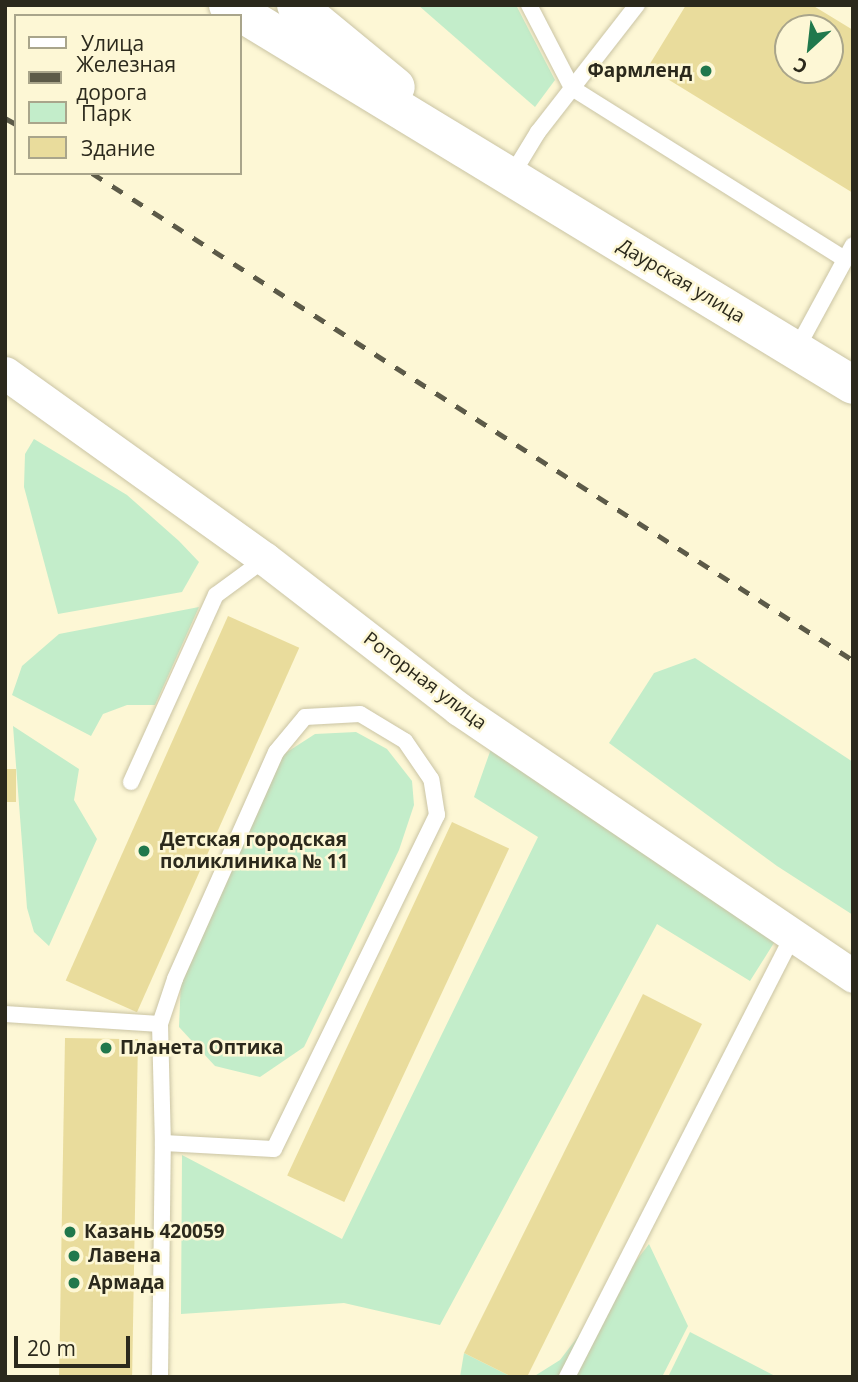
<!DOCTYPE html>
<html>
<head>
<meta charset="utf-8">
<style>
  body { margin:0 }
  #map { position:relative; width:858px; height:1382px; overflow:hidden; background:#fdf7d5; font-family:"Open Sans",sans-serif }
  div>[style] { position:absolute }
  .green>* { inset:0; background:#c3edca }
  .building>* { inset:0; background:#e9dc9c; transform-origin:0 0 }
  .roads { filter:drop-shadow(0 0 2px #cac4a4) drop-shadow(0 0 2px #cac4a4) }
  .service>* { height:16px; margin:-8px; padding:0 8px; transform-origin:8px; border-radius:8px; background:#fff }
  .minor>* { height:33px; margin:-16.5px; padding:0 16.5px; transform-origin:16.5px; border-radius:16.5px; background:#fff }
  .tertiary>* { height:38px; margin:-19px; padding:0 19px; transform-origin:19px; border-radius:19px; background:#fff }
  .rail>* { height:5px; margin-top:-2.5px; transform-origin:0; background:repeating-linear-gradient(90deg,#5c5a48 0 12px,transparent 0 24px) }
  .dots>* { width:19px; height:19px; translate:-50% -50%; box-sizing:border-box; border:4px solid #fdf7d5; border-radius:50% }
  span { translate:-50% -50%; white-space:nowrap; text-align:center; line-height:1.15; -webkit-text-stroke:5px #fdf7d5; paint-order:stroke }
  .poi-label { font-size:19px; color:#2b291c; font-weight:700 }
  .right { translate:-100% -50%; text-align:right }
  .left { translate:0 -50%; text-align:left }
  .street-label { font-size:19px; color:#2b291c }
  .frame { position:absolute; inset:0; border:7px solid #2b291c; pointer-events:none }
  .legend { position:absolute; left:14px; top:14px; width:228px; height:161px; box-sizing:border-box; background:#fdf7d5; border:2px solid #a9a58b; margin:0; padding:9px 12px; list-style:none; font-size:21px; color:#2b291c }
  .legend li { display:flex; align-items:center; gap:14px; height:35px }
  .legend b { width:35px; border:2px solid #a9a58b }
  .north { position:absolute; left:774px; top:14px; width:70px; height:70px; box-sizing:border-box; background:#fdf7d5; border:2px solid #a9a58b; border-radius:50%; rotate:207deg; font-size:19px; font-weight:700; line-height:28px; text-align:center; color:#2b291c }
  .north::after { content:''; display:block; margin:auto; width:24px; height:32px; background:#20784c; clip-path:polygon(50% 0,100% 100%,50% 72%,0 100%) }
  .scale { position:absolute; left:14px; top:1336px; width:116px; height:32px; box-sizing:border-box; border:4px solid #2b291c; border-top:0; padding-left:9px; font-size:21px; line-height:24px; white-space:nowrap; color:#2b291c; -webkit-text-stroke:5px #fdf7d5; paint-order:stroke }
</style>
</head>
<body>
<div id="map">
  <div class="green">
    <div style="clip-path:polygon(418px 5px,516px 5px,555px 80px,535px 107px)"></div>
    <div style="clip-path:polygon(34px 439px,127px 495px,179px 541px,199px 562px,182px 592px,58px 614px,24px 487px,25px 454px)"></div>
    <div style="clip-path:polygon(199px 607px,155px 705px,127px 705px,103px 714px,91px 736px,12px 695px,22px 666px,59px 634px)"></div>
    <div style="clip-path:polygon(695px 658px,853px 762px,853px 915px,777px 866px,609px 743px,654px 673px)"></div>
    <div style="clip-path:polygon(13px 726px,79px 769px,74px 800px,97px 839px,49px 946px,34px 932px,27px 908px)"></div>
    <div style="clip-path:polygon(356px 732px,387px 749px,412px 781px,414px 805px,399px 850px,304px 1047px,260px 1077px,215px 1066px,179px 1027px,181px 979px,281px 756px,315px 734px)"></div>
    <div style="clip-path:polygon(492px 746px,777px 938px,750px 981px,657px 924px,440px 1325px,344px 1303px,181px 1314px,182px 1155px,342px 1239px,538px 837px,474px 797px)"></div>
    <div style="clip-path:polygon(649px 1244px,688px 1326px,662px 1377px,533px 1377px,560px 1360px)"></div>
    <div style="clip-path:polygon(690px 1332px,777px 1377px,668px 1377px)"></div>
    <div style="clip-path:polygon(464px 1353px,512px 1377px,460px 1377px)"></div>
  </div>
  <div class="building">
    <div style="clip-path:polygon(evenodd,686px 5px,812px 5px,853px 30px,853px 193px,648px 67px,686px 5px,788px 28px,830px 28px,830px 70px,788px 70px,788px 28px)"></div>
    <div style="left:228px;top:616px;width:78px;height:399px;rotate:24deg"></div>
    <div style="left:5px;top:769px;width:11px;height:33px"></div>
    <div style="left:452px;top:822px;width:63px;height:390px;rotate:25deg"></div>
    <div style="clip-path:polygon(643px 994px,702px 1024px,527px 1377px,512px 1377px,464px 1353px)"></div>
    <div style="left:65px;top:1038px;width:73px;height:339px;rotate:1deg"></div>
  </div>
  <div class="roads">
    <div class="service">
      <div style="left:529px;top:5px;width:93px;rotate:62.6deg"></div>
      <div style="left:572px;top:88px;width:322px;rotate:32.1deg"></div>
      <div style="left:510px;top:178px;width:54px;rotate:-58.7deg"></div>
      <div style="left:538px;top:132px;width:161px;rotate:-52.1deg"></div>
      <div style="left:796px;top:350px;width:119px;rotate:-61.5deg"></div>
      <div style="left:131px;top:782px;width:205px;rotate:-65.6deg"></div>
      <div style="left:216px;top:595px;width:61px;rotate:-36.3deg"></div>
      <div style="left:5px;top:1014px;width:155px;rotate:3.7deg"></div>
      <div style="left:160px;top:1377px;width:234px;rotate:-89.3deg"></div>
      <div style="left:163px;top:1143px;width:111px;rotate:3.1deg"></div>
      <div style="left:274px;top:1149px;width:372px;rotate:-64deg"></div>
      <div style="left:437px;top:815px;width:36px;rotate:-99deg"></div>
      <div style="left:431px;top:779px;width:46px;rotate:-124.4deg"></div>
      <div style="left:405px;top:741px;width:52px;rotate:-149deg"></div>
      <div style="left:360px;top:714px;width:55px;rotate:176.9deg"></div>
      <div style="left:305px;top:717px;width:45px;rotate:129.6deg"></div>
      <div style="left:276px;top:752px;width:248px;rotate:114deg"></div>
      <div style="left:175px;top:979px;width:47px;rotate:108.4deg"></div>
      <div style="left:160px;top:1024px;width:119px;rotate:88.6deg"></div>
      <div style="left:567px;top:1377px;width:496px;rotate:-62.9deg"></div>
    </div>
    <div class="minor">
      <div style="left:5px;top:373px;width:320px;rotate:35.6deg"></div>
      <div style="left:265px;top:559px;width:245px;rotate:37.7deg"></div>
      <div style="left:459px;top:709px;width:476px;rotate:34.1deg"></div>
    </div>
    <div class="tertiary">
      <div style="left:228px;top:5px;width:731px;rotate:31.3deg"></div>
      <div style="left:296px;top:5px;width:129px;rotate:39.4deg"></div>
    </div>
  </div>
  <div class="rail">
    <div style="left:5px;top:118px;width:13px;rotate:29deg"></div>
    <div style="left:92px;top:173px;width:903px;rotate:32.62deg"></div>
  </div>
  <div class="dots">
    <div style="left:706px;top:71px;background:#20784c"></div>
    <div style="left:144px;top:851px;background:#20784c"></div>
    <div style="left:106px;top:1048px;background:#20784c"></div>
    <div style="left:70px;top:1232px;background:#20784c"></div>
    <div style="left:74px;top:1256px;background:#20784c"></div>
    <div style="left:74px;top:1283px;background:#20784c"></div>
  </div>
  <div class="poi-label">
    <span class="right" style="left:692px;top:71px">Фармленд</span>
    <span class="left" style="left:160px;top:851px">Детская городская<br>поликлиника № 11</span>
    <span class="left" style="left:120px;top:1048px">Планета Оптика</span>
    <span class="left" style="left:84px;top:1232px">Казань 420059</span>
    <span class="left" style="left:88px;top:1256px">Лавена</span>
    <span class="left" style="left:88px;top:1283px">Армада</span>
  </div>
  <div class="street-label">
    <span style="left:681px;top:281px;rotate:31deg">Даурская улица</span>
    <span style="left:425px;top:681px;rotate:37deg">Роторная улица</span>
  </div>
  <div class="frame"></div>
  <ul class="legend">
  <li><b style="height:9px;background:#fff"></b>Улица</li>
  <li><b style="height:9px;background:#5c5a48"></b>Железная дорога</li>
  <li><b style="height:19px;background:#c3edca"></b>Парк</li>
  <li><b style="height:19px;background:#e9dc9c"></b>Здание</li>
  </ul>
  <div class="north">С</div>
  <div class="scale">20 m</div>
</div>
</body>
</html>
